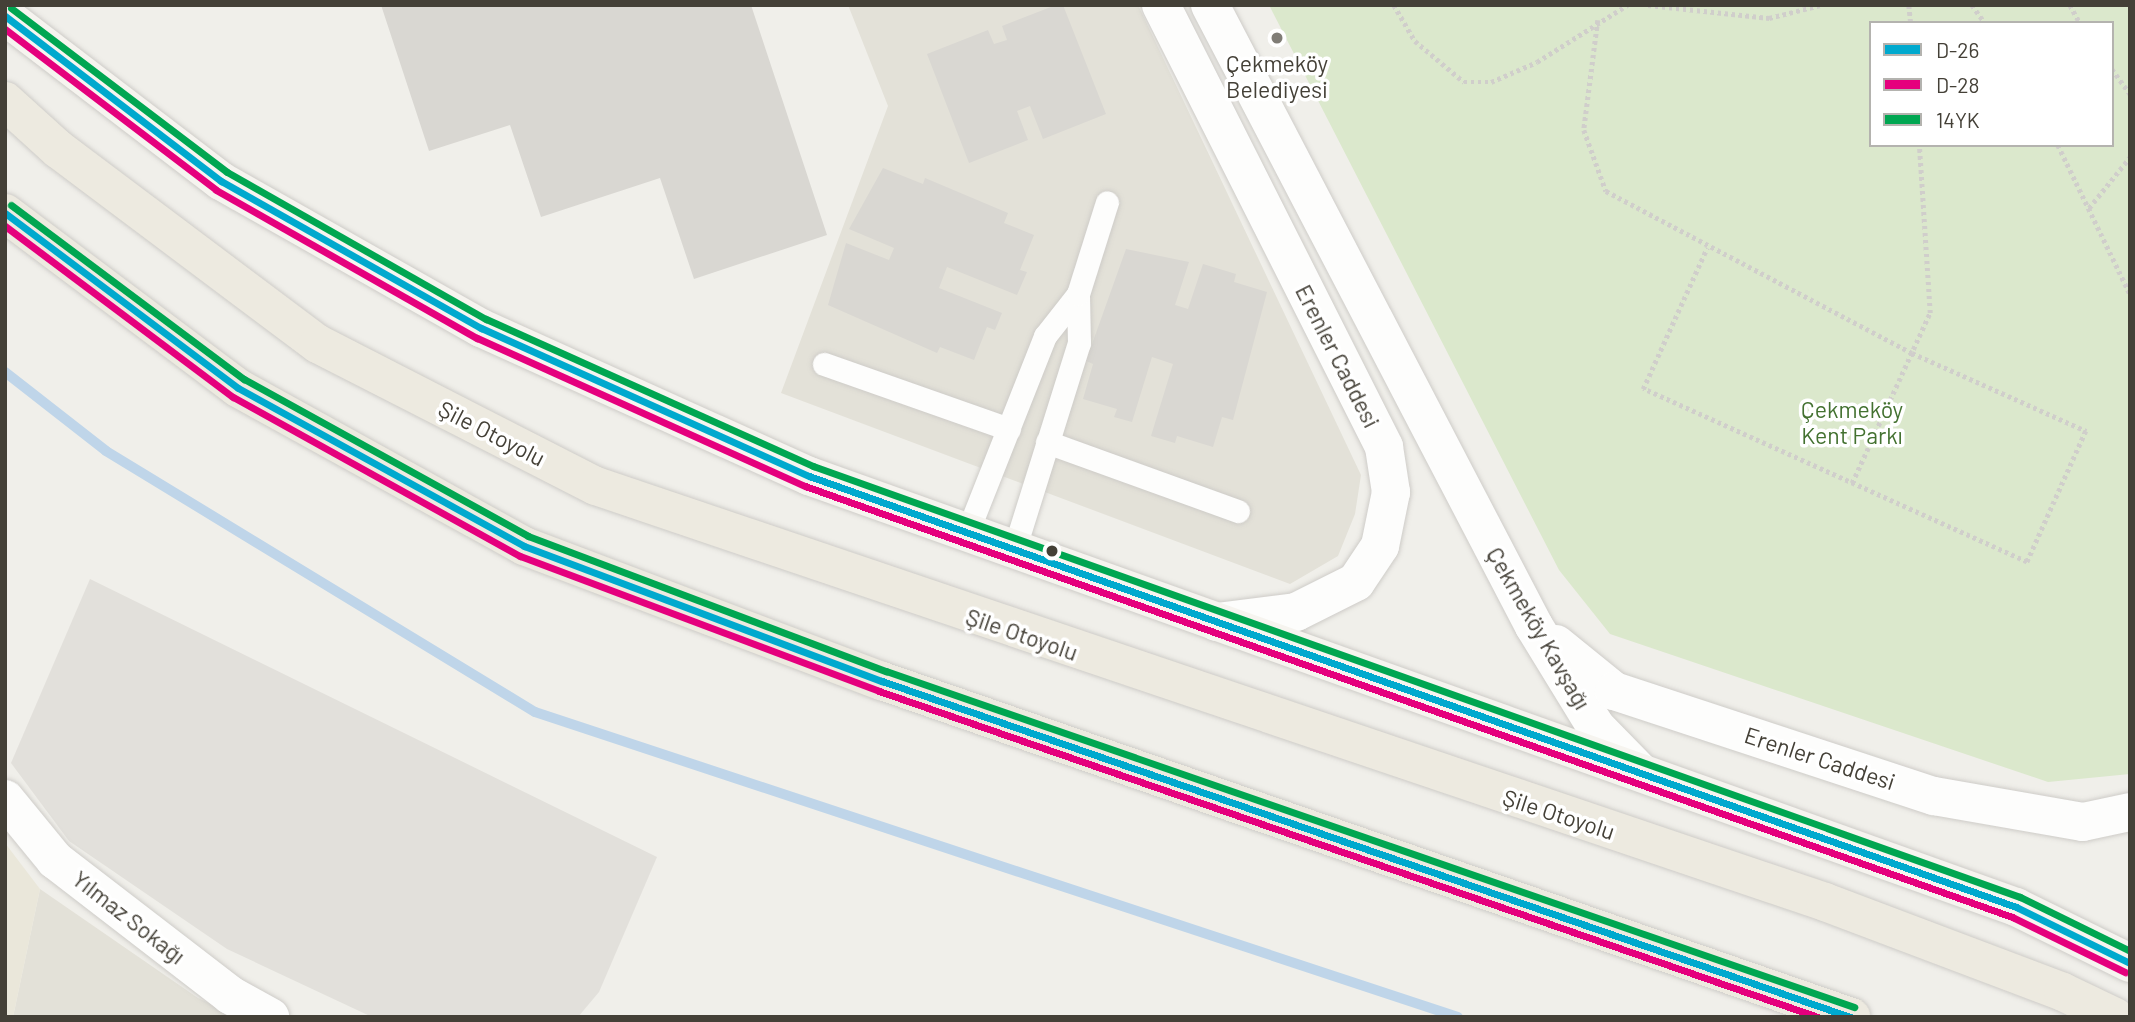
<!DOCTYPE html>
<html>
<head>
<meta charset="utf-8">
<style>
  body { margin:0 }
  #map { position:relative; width:2135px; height:1022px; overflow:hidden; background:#f0efea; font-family:Barlow,sans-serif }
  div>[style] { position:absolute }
  .residential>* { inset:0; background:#e3e1d8 }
  .industrial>* { inset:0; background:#e2e0db }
  .education>* { inset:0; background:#eae7da }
  .green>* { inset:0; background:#dbe8cc }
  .stream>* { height:10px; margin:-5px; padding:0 5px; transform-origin:5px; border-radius:5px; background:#bfd5e9 }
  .building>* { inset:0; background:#d9d7d2 }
  .path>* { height:4.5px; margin-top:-2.25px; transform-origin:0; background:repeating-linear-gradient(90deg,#d0cecb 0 3.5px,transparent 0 7px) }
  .roads { filter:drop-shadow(0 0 2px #ceccc8) drop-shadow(0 0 2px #ceccc8) }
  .service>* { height:23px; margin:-11.5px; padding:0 11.5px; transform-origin:11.5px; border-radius:11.5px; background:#fdfdfc }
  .minor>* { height:38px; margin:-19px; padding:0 19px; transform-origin:19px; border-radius:19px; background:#fdfdfc }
  .secondary>* { height:38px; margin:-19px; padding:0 19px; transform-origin:19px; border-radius:19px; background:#f6f4ef }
  .trunk>* { height:38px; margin:-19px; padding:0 19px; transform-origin:19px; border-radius:19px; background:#edeae0 }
  .bus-1>* { height:7px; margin:-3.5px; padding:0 3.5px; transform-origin:3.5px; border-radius:3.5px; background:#00a9ce }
  .bus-2>* { height:7px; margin:-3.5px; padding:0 3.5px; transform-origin:3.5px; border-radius:3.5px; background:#e5007d }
  .bus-3>* { height:7px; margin:-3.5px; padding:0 3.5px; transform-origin:3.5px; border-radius:3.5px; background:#00a651 }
  .dots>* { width:19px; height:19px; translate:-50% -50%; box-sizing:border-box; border:4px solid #fff; border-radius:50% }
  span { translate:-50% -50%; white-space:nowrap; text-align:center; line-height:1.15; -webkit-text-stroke:7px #fff; paint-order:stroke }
  .poi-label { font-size:23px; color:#444037 }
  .street-label { font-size:23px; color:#444037 }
  .park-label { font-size:23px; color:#437130 }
  .frame { position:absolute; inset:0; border:7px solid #444037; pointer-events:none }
  .legend { position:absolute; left:1869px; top:21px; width:245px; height:126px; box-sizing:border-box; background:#fff; border:2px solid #b4b3af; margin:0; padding:9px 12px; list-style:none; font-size:21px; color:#444037 }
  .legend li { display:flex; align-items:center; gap:14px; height:35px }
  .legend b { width:35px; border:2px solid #b4b3af }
</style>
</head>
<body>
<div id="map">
  <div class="residential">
    <div style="clip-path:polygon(848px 5px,1138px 5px,1361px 475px,1355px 514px,1338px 556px,1290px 584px,781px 393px,888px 106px)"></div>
    <div style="clip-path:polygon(40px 889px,198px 998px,239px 1017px,13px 1017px)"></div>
  </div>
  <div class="industrial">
    <div style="clip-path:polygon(90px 579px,657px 857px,599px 992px,578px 1017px,372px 1017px,227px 949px,69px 841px,11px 763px)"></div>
  </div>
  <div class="education">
    <div style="clip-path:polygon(5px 843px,40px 889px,13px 1017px,5px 1017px)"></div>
  </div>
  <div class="green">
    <div style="clip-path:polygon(evenodd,1269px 5px,2130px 5px,2130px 774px,2048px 782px,1610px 634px,1559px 570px,1269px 5px,1871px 23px,2112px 23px,2112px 145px,1871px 145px,1871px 23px)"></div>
  </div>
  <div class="stream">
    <div style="left:5px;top:372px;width:128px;rotate:38deg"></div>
    <div style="left:106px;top:451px;width:502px;rotate:31.32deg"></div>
    <div style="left:535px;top:712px;width:972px;rotate:18.29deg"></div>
  </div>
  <div class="building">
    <div style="clip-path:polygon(381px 5px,751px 5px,827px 235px,694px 279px,660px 178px,541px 217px,510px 125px,429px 151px)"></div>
    <div style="clip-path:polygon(1056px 5px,1063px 5px,1106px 114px,1043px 139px,1030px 106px,1017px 111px,1028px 140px,969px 163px,927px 54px,988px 30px,994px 44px,1007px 40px,1002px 26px)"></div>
    <div style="clip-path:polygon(883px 168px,923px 184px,925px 178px,1008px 213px,1004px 223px,1034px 235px,1020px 270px,1027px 272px,1017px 295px,947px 267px,939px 288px,1002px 313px,995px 330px,987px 327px,974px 360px,940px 347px,937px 353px,828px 305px,846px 243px,889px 260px,894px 248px,849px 229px)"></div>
    <div style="clip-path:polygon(1126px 249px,1189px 262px,1175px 305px,1188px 309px,1203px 264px,1236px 274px,1234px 282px,1267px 292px,1233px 420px,1222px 417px,1213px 447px,1177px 436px,1175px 443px,1151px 436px,1173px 364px,1152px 357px,1132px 422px,1114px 417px,1117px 409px,1083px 399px,1093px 364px,1086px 361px)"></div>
  </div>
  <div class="path">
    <div style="left:1394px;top:5px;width:42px;rotate:59.7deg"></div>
    <div style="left:1415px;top:41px;width:64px;rotate:39.9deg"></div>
    <div style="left:1464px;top:82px;width:27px"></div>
    <div style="left:1491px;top:82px;width:50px;rotate:-23.5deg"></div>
    <div style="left:1537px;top:62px;width:107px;rotate:-32.3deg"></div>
    <div style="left:1648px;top:5px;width:122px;rotate:6.1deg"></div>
    <div style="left:1769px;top:18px;width:54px;rotate:-14deg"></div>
    <div style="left:1909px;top:5px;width:18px;rotate:84deg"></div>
    <div style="left:1972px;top:5px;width:22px;rotate:54deg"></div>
    <div style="left:2070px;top:5px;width:21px;rotate:61deg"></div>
    <div style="left:1598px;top:20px;width:111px;rotate:97.3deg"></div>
    <div style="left:1584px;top:130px;width:65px;rotate:70.2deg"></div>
    <div style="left:1606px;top:191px;width:346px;rotate:27.9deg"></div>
    <div style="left:1912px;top:353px;width:191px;rotate:24.1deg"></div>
    <div style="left:2086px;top:431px;width:144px;rotate:114.2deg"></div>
    <div style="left:2027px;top:562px;width:421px;rotate:-155.7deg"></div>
    <div style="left:1643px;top:389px;width:155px;rotate:-65.6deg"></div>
    <div style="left:2112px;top:69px;width:31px;rotate:54deg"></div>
    <div style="left:2058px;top:145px;width:165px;rotate:64.2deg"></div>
    <div style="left:2089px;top:208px;width:65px;rotate:-51.2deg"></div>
    <div style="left:1852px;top:483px;width:187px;rotate:-65.4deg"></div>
    <div style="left:1930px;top:313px;width:168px;rotate:-93.7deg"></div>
  </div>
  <div class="roads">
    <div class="service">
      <div style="left:824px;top:364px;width:196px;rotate:19.4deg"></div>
      <div style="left:1047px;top:442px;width:203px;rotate:19.9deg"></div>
      <div style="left:967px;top:533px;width:212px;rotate:-68.4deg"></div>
      <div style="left:1045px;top:336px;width:53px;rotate:-51.8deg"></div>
      <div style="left:1014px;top:550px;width:217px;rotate:-72.6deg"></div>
      <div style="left:1079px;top:343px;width:49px;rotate:-91.2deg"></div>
      <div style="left:1078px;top:294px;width:96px;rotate:-72.5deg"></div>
    </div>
    <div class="minor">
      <div style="left:1161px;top:5px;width:495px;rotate:63.2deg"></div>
      <div style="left:1384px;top:447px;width:46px;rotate:81.2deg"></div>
      <div style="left:1391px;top:492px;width:55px;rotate:101.5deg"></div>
      <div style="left:1380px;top:546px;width:43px;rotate:123.7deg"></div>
      <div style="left:1356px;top:582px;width:67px;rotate:153.4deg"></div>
      <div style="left:1296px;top:612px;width:80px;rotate:172.8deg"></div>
      <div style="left:1210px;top:5px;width:700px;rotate:62.45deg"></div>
      <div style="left:1534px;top:626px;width:119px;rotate:58.5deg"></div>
      <div style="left:1596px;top:727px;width:62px;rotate:45.7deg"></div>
      <div style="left:1556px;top:644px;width:75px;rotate:39deg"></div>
      <div style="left:1614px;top:691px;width:337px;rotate:18.2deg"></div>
      <div style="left:1934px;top:796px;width:151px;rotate:9.9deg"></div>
      <div style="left:2083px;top:822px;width:48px;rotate:-12deg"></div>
      <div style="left:5px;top:799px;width:79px;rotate:50.7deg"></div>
      <div style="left:55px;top:860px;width:221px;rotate:37.6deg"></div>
      <div style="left:230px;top:995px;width:46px;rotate:28.8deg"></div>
    </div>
    <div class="secondary">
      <div style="left:5px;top:16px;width:272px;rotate:37.4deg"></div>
      <div style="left:221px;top:181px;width:299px;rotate:29.5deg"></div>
      <div style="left:481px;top:328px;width:360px;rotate:24.3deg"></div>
      <div style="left:809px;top:476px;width:1282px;rotate:19.65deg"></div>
      <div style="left:2016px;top:907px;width:127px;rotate:26.2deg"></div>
    </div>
    <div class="trunk">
      <div style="left:5px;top:101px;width:72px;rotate:42.2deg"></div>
      <div style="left:58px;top:149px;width:325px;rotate:36.9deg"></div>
      <div style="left:318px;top:344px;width:312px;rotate:27.1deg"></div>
      <div style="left:596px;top:486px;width:1297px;rotate:18.7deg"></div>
      <div style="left:1825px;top:902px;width:254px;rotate:20.7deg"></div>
      <div style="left:2063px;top:992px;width:58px;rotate:25.7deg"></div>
      <div style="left:5px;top:213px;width:291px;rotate:36.9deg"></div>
      <div style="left:238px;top:388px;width:327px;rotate:28.9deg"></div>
      <div style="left:524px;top:546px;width:383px;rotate:20.7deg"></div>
      <div style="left:882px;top:681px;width:1026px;rotate:19.12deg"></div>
    </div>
  </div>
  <div class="bus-1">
    <div style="left:5px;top:16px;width:272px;rotate:37.4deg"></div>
    <div style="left:221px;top:181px;width:299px;rotate:29.5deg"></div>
    <div style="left:481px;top:328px;width:360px;rotate:24.3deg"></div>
    <div style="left:809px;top:476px;width:1282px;rotate:19.65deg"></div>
    <div style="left:2016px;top:907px;width:127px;rotate:26.2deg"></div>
    <div style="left:5px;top:213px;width:291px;rotate:36.9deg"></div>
    <div style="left:238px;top:388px;width:327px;rotate:28.9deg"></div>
    <div style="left:524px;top:546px;width:383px;rotate:20.7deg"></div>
    <div style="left:882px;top:681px;width:1025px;rotate:19.14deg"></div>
  </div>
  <div class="bus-2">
    <div style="left:5px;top:29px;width:265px;rotate:37.3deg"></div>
    <div style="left:216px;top:190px;width:300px;rotate:29.6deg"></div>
    <div style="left:477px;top:338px;width:360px;rotate:24.3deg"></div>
    <div style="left:805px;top:486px;width:1282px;rotate:19.65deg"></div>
    <div style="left:2012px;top:917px;width:126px;rotate:26deg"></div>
    <div style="left:5px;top:226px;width:285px;rotate:36.9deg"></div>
    <div style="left:233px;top:397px;width:328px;rotate:29deg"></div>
    <div style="left:520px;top:556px;width:384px;rotate:20.6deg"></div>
    <div style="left:879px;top:691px;width:994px;rotate:19.15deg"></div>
  </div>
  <div class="bus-3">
    <div style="left:11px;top:8px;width:271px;rotate:37.2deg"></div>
    <div style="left:227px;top:172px;width:298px;rotate:29.6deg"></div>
    <div style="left:486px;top:319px;width:359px;rotate:24.2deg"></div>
    <div style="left:813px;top:466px;width:1282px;rotate:19.65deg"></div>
    <div style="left:2020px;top:897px;width:123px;rotate:26.1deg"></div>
    <div style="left:11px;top:205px;width:291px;rotate:36.8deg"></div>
    <div style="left:244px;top:379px;width:325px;rotate:28.9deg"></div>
    <div style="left:528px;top:536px;width:383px;rotate:20.7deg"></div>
    <div style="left:886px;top:671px;width:1025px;rotate:19.14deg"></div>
  </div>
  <div class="dots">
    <div style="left:1277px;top:38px;background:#807d76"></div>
    <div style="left:1052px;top:551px;background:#444037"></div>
  </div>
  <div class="poi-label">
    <span style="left:1277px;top:76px">Çekmeköy<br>Belediyesi</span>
  </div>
  <div class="street-label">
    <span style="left:1338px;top:356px;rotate:63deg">Erenler Caddesi</span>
    <span style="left:492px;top:433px;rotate:27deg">Şile Otoyolu</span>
    <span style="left:1539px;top:628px;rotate:60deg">Çekmeköy Kavşağı</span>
    <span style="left:1022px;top:634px;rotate:19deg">Şile Otoyolu</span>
    <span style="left:1820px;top:758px;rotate:18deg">Erenler Caddesi</span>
    <span style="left:1559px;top:814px;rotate:18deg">Şile Otoyolu</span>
    <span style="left:129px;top:917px;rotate:38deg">Yılmaz Sokağı</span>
  </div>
  <div class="park-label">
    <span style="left:1852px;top:422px">Çekmeköy<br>Kent Parkı</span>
  </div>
  <div class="frame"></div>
  <ul class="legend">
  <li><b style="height:9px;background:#00a9ce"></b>D-26</li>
  <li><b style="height:9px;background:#e5007d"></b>D-28</li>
  <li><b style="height:9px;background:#00a651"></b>14YK</li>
  </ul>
</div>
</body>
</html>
